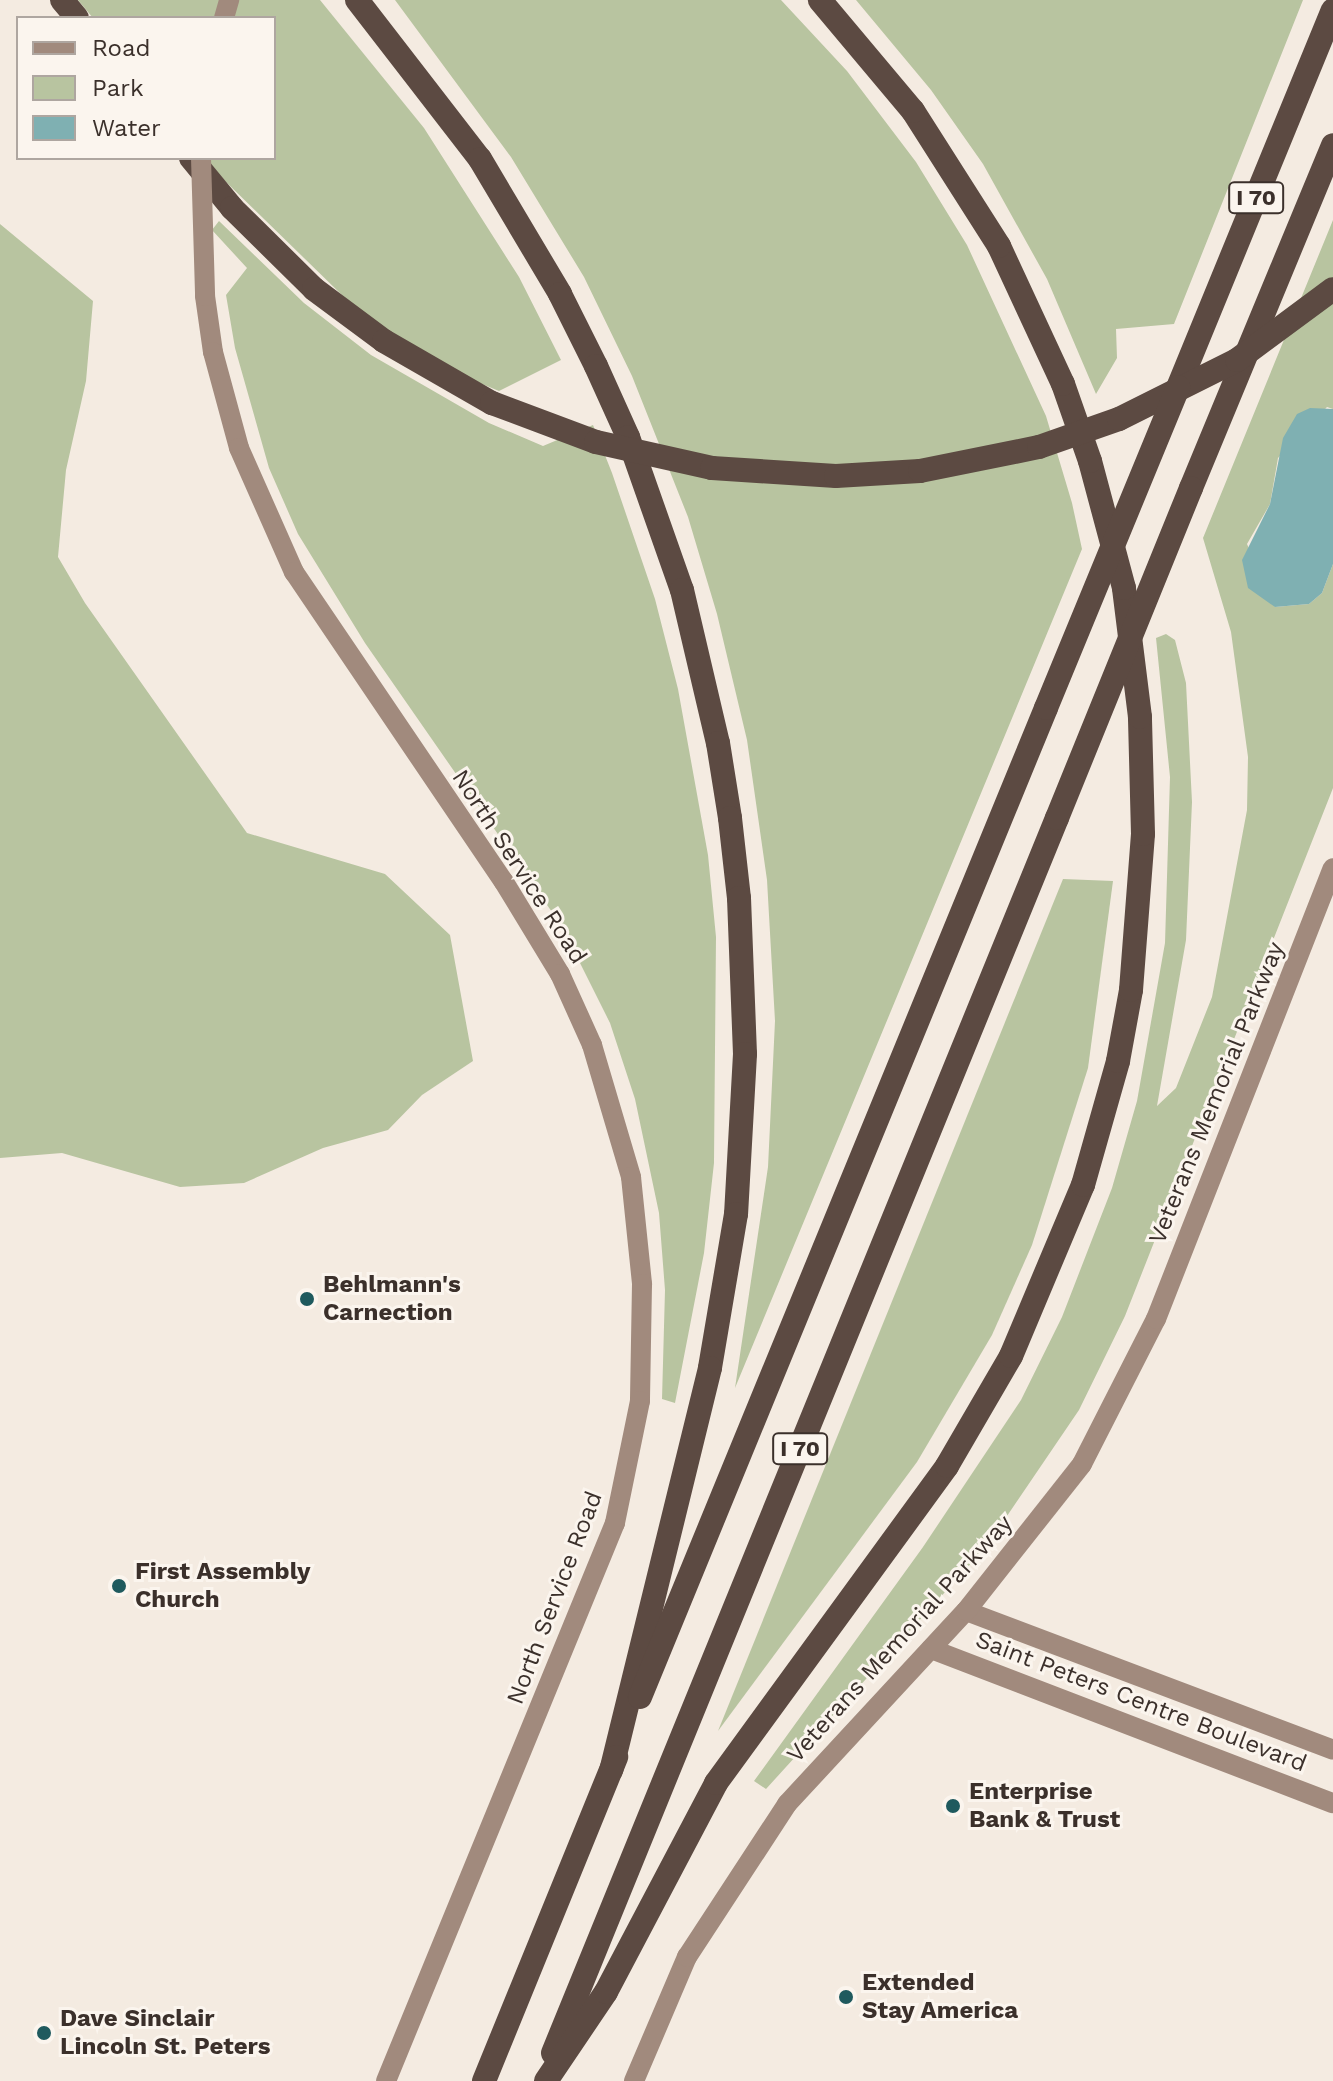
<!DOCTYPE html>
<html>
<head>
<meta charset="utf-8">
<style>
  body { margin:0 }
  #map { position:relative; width:1333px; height:2081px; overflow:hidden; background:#f4ebe1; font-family:"Work Sans",sans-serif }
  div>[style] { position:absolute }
  .green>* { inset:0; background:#b8c4a0 }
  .water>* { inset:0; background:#7fb0b2 }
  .secondary>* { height:20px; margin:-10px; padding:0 10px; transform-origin:10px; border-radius:10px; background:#a18a7d }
  .highway>* { height:24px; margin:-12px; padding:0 12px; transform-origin:12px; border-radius:12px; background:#5c4a42 }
  .secondary-bridge>* { height:20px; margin:-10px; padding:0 10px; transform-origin:10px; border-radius:10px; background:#a18a7d }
  .highway-bridge>* { height:24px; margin:-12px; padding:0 12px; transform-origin:12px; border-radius:12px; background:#5c4a42 }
  .dots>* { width:22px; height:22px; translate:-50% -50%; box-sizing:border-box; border:4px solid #fbf5ee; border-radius:50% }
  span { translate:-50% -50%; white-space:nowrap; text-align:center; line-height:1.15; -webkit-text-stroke:6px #fbf5ee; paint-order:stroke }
  .shield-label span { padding:2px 6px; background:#fbf5ee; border:2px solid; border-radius:6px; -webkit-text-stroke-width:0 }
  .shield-label { font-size:22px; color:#3b302b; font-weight:700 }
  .street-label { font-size:24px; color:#3b302b }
  .poi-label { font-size:24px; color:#3b302b; font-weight:700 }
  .left { translate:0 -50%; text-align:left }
  .legend { position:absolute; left:16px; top:16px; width:260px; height:144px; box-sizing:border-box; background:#fbf5ee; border:2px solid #aea6a0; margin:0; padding:10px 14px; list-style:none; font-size:24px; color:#3b302b }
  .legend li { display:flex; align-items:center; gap:16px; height:40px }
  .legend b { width:40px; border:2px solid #aea6a0 }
</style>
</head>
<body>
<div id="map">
  <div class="green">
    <div style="clip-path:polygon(78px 0,320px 0,424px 128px,519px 277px,561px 360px,499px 391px,470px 379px,387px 330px,344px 297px,224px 180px,206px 158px,274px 158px,274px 18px,93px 18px)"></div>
    <div style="clip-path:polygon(395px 0,781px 0,847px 71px,916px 162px,967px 245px,1046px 416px,1072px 503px,1082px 549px,735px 1388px,768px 1167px,775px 1021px,767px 880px,747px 740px,717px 614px,688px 517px,632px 376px,584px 277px,511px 157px)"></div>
    <div style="clip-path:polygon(856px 0,1303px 0,1174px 324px,1116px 329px,1117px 358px,1096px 394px,1047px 279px,983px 164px,931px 90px)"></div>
    <div style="clip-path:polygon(1333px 220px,1333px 409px,1327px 407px,1278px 458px,1270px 504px,1247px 544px,1275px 607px,1309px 604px,1322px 593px,1333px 564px,1333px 788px,1125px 1316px,1079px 1410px,986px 1547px,766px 1789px,754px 1781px,923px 1547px,1021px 1400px,1062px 1317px,1112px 1188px,1137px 1101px,1165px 943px,1170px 777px,1156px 638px,1166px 634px,1175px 640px,1186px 683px,1192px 802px,1186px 940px,1157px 1106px,1176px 1088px,1212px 997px,1247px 810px,1248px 757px,1231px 632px,1203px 538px)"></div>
    <div style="clip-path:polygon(219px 221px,304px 303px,371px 355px,489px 423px,543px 446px,593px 425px,612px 473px,655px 599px,678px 689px,708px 855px,716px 937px,714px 1163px,704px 1253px,675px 1403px,662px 1399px,665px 1290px,659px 1213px,635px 1099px,610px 1023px,561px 925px,365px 643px,298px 534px,269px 468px,235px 348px,226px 295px,247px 268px,212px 230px)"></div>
    <div style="clip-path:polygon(0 224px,93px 301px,86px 381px,66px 470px,58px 557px,85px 603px,247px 833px,385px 874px,450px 935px,473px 1061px,422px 1095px,388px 1130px,323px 1148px,244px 1183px,180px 1187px,62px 1153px,0 1158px)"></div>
    <div style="clip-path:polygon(1063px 879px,1113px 881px,1088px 1068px,1032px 1245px,992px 1335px,917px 1462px,718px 1731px)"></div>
  </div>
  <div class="water">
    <div style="clip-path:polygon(1310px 408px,1333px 409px,1333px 564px,1322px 593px,1309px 604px,1275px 607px,1248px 588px,1242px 560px,1270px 504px,1283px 438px,1297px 414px)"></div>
  </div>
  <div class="secondary">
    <div style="left:224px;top:18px;width:19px;rotate:-74deg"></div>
    <div style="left:205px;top:296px;width:57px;rotate:81.9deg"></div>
    <div style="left:213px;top:352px;width:99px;rotate:74.8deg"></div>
    <div style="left:239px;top:448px;width:136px;rotate:66.1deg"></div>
    <div style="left:294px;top:572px;width:374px;rotate:55.9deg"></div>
    <div style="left:504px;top:882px;width:108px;rotate:58.7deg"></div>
    <div style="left:560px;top:974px;width:78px;rotate:65.7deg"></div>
    <div style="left:592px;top:1045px;width:138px;rotate:73.5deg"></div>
    <div style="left:631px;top:1177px;width:108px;rotate:84.1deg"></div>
    <div style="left:642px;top:1284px;width:117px;rotate:91deg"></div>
    <div style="left:640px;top:1401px;width:125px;rotate:101.6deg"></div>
    <div style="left:615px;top:1523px;width:603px;rotate:112.31deg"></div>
    <div style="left:966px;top:1611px;width:392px;rotate:20.7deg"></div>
    <div style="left:931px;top:1649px;width:430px;rotate:21deg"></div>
    <div style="left:634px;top:2081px;width:135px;rotate:-66.9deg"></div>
    <div style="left:687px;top:1957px;width:183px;rotate:-56.8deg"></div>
    <div style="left:787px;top:1804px;width:263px;rotate:-47.2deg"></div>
    <div style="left:966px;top:1611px;width:187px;rotate:-51.7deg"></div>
    <div style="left:1082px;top:1464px;width:163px;rotate:-63deg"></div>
    <div style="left:1156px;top:1319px;width:484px;rotate:-68.6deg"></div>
  </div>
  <div class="highway">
    <div style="left:62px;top:0;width:23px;rotate:50deg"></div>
    <div style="left:357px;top:0;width:201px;rotate:52.3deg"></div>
    <div style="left:480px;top:159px;width:157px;rotate:59.3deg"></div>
    <div style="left:560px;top:294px;width:80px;rotate:63.4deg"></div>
    <div style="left:596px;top:366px;width:78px;rotate:65.7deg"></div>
    <div style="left:628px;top:437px;width:162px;rotate:70.6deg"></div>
    <div style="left:682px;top:590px;width:157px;rotate:76.8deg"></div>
    <div style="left:718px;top:743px;width:76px;rotate:80.9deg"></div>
    <div style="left:730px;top:818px;width:81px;rotate:83.6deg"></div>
    <div style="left:739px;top:898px;width:156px;rotate:87.8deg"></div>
    <div style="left:745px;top:1054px;width:160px;rotate:93.2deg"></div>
    <div style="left:736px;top:1214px;width:156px;rotate:99.6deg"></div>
    <div style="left:710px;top:1368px;width:414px;rotate:103.8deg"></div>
    <div style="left:191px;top:158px;width:65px;rotate:50.6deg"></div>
    <div style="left:232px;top:208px;width:115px;rotate:44.6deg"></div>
    <div style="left:314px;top:289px;width:87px;rotate:36.6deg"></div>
    <div style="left:384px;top:341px;width:125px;rotate:29.9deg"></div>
    <div style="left:1179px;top:385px;width:405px;rotate:-67.7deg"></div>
    <div style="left:1191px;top:488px;width:371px;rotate:-67.5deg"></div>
    <div style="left:640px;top:1697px;width:1069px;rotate:-67.68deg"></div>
    <div style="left:553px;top:2053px;width:1334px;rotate:-67.8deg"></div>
    <div style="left:484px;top:2081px;width:350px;rotate:-67.8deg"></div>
    <div style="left:546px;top:2081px;width:107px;rotate:-56deg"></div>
    <div style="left:606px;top:1992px;width:236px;rotate:-62.2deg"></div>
    <div style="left:716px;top:1783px;width:392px;rotate:-53.9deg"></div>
    <div style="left:947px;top:1466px;width:127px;rotate:-59.8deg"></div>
    <div style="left:1011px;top:1356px;width:186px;rotate:-67.2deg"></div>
    <div style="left:1083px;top:1185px;width:129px;rotate:-74.2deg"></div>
    <div style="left:1118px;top:1061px;width:72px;rotate:-79.6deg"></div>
    <div style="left:1131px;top:990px;width:156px;rotate:-85.6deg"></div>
    <div style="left:1143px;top:834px;width:117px;rotate:-91.5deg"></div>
    <div style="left:1140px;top:717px;width:130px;rotate:-97.1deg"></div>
    <div style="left:1124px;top:588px;width:131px;rotate:-105deg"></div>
    <div style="left:1090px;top:461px;width:82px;rotate:-109.3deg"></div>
    <div style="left:1063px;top:384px;width:152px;rotate:-114.9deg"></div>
    <div style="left:999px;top:246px;width:160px;rotate:-122.5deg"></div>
    <div style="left:913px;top:111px;width:145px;rotate:-130deg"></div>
  </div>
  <div class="secondary-bridge">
    <div style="left:201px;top:158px;width:138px;rotate:88.3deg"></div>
  </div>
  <div class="highway-bridge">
    <div style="left:492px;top:403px;width:111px;rotate:20.6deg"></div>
    <div style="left:596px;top:442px;width:119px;rotate:12.6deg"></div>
    <div style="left:712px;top:468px;width:124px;rotate:3.7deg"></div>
    <div style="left:836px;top:476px;width:84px;rotate:-3.4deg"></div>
    <div style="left:920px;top:471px;width:121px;rotate:-11.4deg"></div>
    <div style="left:1039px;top:447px;width:85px;rotate:-19.3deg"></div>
    <div style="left:1119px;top:419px;width:132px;rotate:-26.6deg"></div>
    <div style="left:1237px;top:360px;width:119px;rotate:-36.5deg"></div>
    <div style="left:1046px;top:708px;width:347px;rotate:-67.6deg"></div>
    <div style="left:1057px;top:818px;width:356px;rotate:-67.9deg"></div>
  </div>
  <div class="dots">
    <div style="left:307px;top:1299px;background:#1f5a5e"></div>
    <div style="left:119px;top:1586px;background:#1f5a5e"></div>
    <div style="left:953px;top:1806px;background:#1f5a5e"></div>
    <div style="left:846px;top:1997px;background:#1f5a5e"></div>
    <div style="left:44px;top:2033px;background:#1f5a5e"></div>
  </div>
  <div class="shield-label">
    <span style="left:1256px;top:198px">I 70</span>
    <span style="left:800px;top:1449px">I 70</span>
  </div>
  <div class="street-label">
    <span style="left:519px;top:867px;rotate:57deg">North Service Road</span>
    <span style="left:1217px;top:1093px;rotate:-68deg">Veterans Memorial Parkway</span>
    <span style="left:555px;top:1598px;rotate:-69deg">North Service Road</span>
    <span style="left:900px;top:1639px;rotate:-48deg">Veterans Memorial Parkway</span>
    <span style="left:1141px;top:1702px;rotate:21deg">Saint Peters Centre Boulevard</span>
  </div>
  <div class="poi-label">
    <span class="left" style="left:323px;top:1299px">Behlmann's<br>Carnection</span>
    <span class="left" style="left:135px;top:1586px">First Assembly<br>Church</span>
    <span class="left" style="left:969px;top:1806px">Enterprise<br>Bank &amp; Trust</span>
    <span class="left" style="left:862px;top:1997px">Extended<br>Stay America</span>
    <span class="left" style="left:60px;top:2033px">Dave Sinclair<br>Lincoln St. Peters</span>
  </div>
  <ul class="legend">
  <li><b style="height:10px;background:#a18a7d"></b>Road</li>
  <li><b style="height:22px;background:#b8c4a0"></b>Park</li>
  <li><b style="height:22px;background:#7fb0b2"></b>Water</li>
  </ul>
</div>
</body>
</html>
